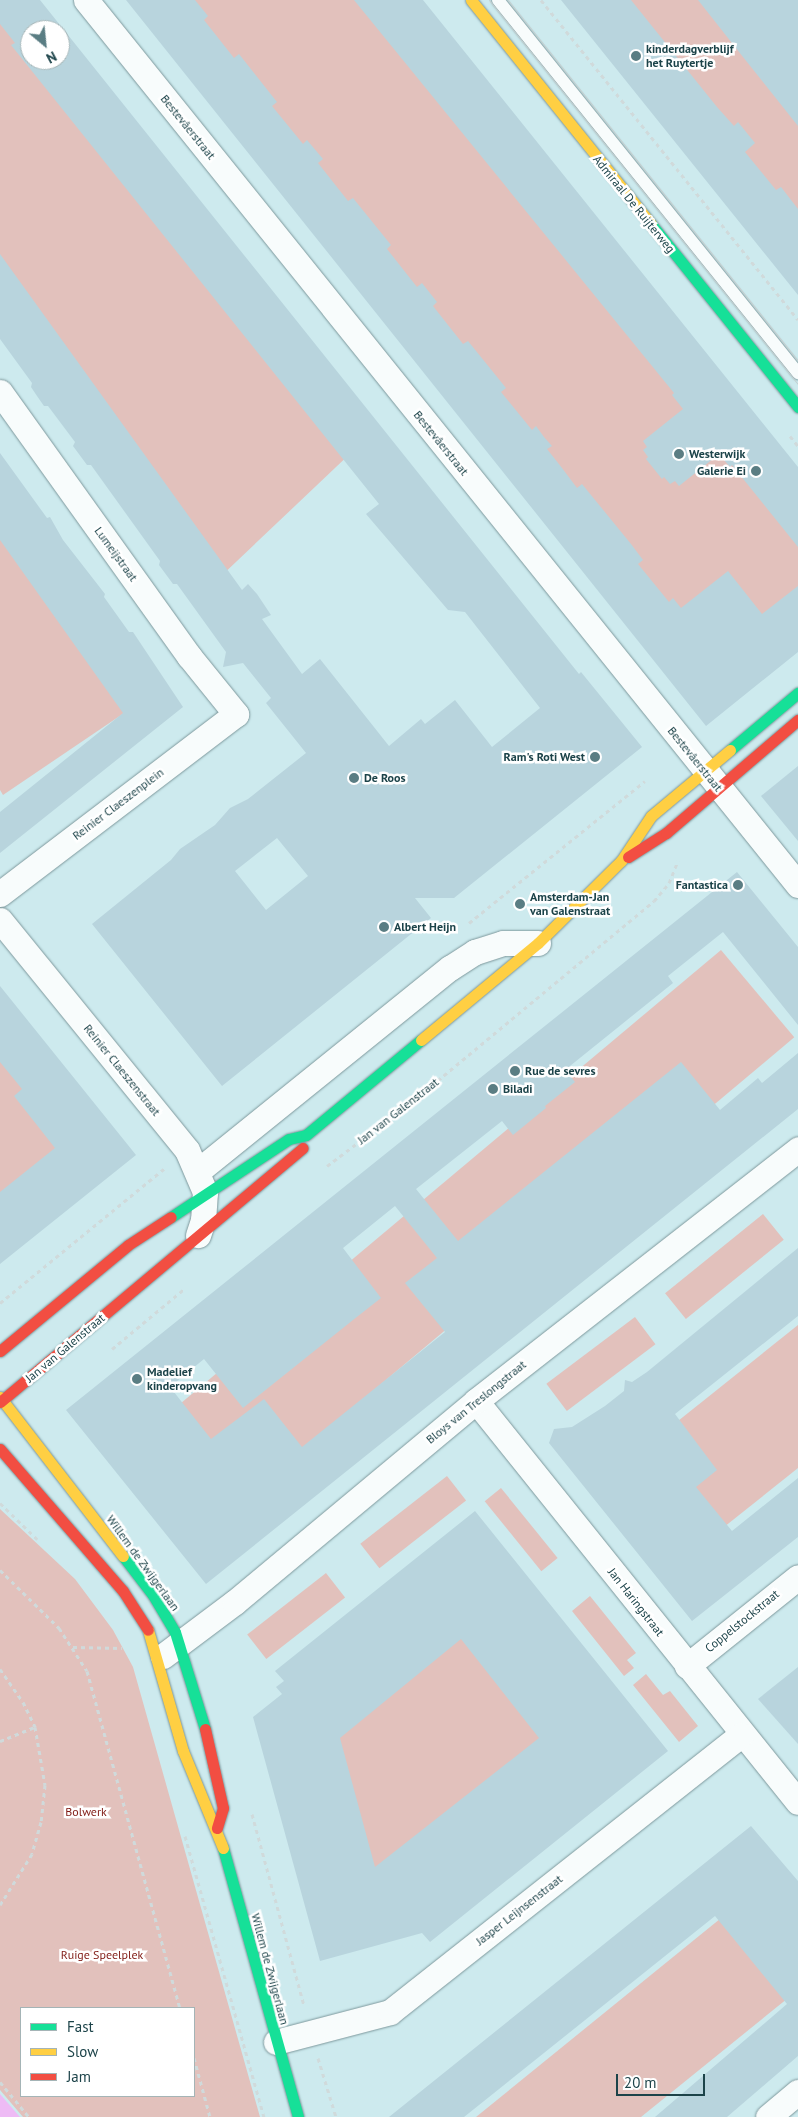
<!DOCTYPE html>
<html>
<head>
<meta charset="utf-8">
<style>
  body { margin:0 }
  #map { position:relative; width:798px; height:2117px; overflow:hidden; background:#cdeaee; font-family:"PT Sans",sans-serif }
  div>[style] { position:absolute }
  .green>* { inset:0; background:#e2c1bc; transform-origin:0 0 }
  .water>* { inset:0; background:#eebbf5 }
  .building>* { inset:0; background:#b8d4dd }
  .path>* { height:3px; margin-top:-1.5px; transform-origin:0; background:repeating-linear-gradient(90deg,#d0dadb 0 4px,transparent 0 8px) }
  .roads { filter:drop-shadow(0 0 1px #7d989c) drop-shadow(0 0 1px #7d989c) }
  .lane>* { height:12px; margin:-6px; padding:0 6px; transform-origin:6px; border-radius:6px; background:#f8fcfc }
  .street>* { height:25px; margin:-12.5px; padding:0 12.5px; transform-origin:12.5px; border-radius:12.5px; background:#f8fcfc }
  .fast>* { height:11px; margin:-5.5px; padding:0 5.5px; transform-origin:5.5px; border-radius:5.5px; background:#16e098 }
  .slow>* { height:11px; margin:-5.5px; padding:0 5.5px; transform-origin:5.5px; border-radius:5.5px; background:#ffcf43 }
  .jam>* { height:11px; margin:-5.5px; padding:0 5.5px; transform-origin:5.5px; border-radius:5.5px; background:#f24e42 }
  .tram>* { height:1px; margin:-0.5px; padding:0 0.5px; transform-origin:0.5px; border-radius:0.5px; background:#c4cfd0 }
  .dots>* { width:14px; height:14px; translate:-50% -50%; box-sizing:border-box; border:2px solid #fff; border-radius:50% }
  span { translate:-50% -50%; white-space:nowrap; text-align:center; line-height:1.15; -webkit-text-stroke:5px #fff; paint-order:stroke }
  .poi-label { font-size:12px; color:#1c4349; font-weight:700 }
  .left { translate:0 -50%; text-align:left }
  .right { translate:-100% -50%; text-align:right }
  .street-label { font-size:12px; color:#1c4349 }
  .park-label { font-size:12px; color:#801b15 }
  .legend { position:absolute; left:20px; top:2007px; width:175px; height:90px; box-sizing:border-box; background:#fff; border:1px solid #a4b4b6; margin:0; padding:6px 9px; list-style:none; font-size:15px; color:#1c4349 }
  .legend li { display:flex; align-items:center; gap:10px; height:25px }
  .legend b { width:25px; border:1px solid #a4b4b6 }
  .north { position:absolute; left:20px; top:20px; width:50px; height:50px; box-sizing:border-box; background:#fff; border:1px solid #a4b4b6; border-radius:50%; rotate:152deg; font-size:14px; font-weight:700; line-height:20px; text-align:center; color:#1c4349 }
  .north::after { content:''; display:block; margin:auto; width:18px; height:22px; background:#5a7d83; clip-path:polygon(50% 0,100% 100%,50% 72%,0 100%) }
  .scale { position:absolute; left:616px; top:2074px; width:89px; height:22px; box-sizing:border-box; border:2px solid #1c4349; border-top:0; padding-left:6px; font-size:15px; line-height:18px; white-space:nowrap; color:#1c4349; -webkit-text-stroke:4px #fff; paint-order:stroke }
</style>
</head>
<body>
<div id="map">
  <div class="green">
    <div style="clip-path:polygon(171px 0,371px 0,798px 519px,798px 588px,702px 662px)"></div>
    <div style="clip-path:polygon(611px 0,752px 0,798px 57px,798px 238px)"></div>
    <div style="clip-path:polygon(0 9px,30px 60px,355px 449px,218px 579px,0 287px)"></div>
    <div style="clip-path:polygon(0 514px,136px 705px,3px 795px,0 790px)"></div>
    <div style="left:721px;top:950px;width:114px;height:741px;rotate:50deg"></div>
    <div style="clip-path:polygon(0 1041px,86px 1158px,0 1238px)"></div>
    <div style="left:763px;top:1214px;width:33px;height:126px;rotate:51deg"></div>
    <div style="left:635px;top:1317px;width:34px;height:111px;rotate:53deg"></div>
    <div style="clip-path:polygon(798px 1325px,798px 1468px,704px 1543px,633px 1457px)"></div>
    <div style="left:447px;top:1476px;width:31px;height:110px;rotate:52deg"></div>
    <div style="left:501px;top:1488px;width:90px;height:21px;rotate:51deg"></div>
    <div style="clip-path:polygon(evenodd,0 1509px,75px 1579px,113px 1630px,133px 1667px,260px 2117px,23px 2117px,0 2090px,0 1509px,21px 2008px,194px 2008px,194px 2096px,21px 2096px,21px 2008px)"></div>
    <div style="left:326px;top:1573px;width:31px;height:100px;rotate:52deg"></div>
    <div style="clip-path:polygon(465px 1588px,587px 1744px,364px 1899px,307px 1716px)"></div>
    <div style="clip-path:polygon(590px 1596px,636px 1653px,627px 1660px,634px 1668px,624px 1676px,572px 1611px)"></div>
    <div style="clip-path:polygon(646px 1674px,663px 1695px,670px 1691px,698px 1726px,679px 1742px,633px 1685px)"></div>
    <div style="clip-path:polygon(747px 1897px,798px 1990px,641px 2117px,476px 2117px)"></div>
  </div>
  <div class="water">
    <div style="clip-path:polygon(0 2094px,20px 2117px,0 2117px)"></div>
  </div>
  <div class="building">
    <div style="clip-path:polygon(evenodd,0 0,40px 0,579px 674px,581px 672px,642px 747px,454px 898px,415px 898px,431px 918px,222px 1086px,92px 924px,171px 860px,180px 849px,215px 825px,230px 808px,248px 799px,306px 753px,266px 703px,271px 698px,243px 663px,223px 667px,226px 652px,177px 584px,173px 584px,159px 565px,160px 561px,91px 465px,87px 465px,73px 446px,75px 442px,48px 406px,44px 406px,37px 396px,31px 387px,32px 383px,0 339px,0 254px,242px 590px,248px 584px,257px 594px,271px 615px,262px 619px,302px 674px,320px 659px,389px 746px,421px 719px,425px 724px,455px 700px,492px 747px,540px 708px,465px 612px,448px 610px,366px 514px,379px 504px,11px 45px,15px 43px,0 24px,0 0,30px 30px,60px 30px,60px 60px,30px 60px,30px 30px,0 0,277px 838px,308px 876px,266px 910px,235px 871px,277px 838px)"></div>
    <div style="clip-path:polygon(126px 0,195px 0,208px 16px,204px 20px,234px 58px,239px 54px,277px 102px,272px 106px,303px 144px,307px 140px,323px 159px,318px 163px,348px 201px,353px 198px,391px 245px,387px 249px,417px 287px,422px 283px,437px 302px,433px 306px,463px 344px,468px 341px,506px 388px,501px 392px,532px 430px,536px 426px,544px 437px,552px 446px,547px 449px,562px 468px,577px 488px,582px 484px,631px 544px,643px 560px,638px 564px,669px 602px,673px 598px,681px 608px,728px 571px,762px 614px,798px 586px,798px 652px,706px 726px)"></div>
    <div style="clip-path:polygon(354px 0,423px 0,798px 467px,798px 547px,732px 465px,730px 467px,719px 454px,679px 486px,675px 481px,670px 484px,664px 477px,662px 479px,646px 459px,648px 457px,643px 450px,647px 447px,643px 441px,683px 409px,672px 395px,674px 393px)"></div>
    <div style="clip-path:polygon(561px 0,631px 0,717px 107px,734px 126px,738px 122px,755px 143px,745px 152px,776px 190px,781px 187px,798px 209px,798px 295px)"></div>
    <div style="clip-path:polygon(698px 0,798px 0,798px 126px,743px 57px)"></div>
    <div style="clip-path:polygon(0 453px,47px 518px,50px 517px,63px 540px,105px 594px,104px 597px,129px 632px,133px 632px,183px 707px,0 853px,0 812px,123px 713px,0 540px)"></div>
    <div style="clip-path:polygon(798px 766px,798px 841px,761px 796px)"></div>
    <div style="clip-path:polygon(evenodd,737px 872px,798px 947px,798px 1025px,723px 932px,668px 976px,673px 983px,565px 1070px,575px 1082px,545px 1106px,546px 1108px,513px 1135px,502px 1121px,416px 1189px,458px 1241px,681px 1062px,720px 1110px,758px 1078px,762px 1083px,798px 1053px,798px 1109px,206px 1584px,66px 1410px,737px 872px,395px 1206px,437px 1258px,405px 1283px,445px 1332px,302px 1447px,264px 1399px,211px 1439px,170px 1387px,204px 1359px,243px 1408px,353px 1320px,381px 1298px,343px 1248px,395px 1206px)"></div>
    <div style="clip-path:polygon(0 986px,136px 1155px,0 1264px,0 1192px,55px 1148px,14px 1096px,22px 1089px,0 1062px)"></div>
    <div style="clip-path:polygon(798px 1248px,798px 1316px,675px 1414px,717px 1470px,696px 1487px,732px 1531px,798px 1478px,798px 1537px,692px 1621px,549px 1443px,554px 1429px,572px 1427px,605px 1406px,624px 1391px,625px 1380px,632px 1382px,647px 1372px)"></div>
    <div style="clip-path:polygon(evenodd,475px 1511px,668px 1751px,430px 1942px,422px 1933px,320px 1961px,253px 1717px,282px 1694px,276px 1687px,284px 1681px,275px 1671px,475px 1511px,461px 1639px,539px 1738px,375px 1867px,340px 1738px,461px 1639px)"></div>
    <div style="clip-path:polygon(798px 1667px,798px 1744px,758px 1699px)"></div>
    <div style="clip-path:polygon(751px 1826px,798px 1881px,798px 2056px,727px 2117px,655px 2117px,787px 2004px,715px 1916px,464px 2117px,389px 2117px)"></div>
  </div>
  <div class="path">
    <div style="left:541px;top:0;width:410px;rotate:51.2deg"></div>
    <div style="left:790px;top:436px;width:13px;rotate:51deg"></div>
    <div style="left:469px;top:923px;width:226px;rotate:-38.9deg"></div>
    <div style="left:327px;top:1166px;width:108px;rotate:-37.1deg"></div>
    <div style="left:413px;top:1101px;width:313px;rotate:-39.7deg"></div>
    <div style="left:654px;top:901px;width:23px;rotate:-50deg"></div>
    <div style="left:669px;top:883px;width:24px;rotate:-68deg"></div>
    <div style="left:0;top:1303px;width:212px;rotate:-39.3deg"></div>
    <div style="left:112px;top:1349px;width:94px;rotate:-39.8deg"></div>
    <div style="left:0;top:1503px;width:52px;rotate:44.2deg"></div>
    <div style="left:0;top:1570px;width:83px;rotate:44.5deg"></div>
    <div style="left:59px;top:1628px;width:51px;rotate:56.9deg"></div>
    <div style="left:87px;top:1671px;width:350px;rotate:74.6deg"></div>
    <div style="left:73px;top:1647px;width:49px;rotate:1.2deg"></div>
    <div style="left:0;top:1669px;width:40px;rotate:55.1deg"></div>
    <div style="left:23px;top:1702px;width:28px;rotate:64deg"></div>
    <div style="left:35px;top:1727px;width:59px;rotate:80.2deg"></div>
    <div style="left:45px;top:1785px;width:37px;rotate:96deg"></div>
    <div style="left:41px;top:1822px;width:33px;rotate:106deg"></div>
    <div style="left:32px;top:1854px;width:60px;rotate:122.1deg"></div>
    <div style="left:0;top:1741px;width:38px;rotate:-22deg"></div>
    <div style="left:252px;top:1814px;width:199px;rotate:74.8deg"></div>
    <div style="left:185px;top:1836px;width:292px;rotate:74.3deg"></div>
    <div style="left:194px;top:2058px;width:61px;rotate:74.8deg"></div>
    <div style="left:318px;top:2058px;width:62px;rotate:73deg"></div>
    <div style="left:0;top:2082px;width:45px;rotate:50.4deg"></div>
  </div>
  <div class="roads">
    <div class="lane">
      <div style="left:498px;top:0;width:479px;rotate:51.2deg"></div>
    </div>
    <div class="street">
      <div style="left:86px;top:0;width:1136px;rotate:51.18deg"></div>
      <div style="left:0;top:392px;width:325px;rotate:54.4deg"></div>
      <div style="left:189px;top:656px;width:75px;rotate:51deg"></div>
      <div style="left:236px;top:714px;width:297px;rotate:142.7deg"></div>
      <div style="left:0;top:920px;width:296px;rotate:50.9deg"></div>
      <div style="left:187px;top:1150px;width:46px;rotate:66.8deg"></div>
      <div style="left:205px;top:1192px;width:28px;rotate:94deg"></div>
      <div style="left:203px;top:1220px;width:16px;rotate:108deg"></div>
      <div style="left:198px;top:1171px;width:324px;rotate:-38.9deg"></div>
      <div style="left:450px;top:968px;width:30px;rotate:-33deg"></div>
      <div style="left:475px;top:952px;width:29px;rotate:-18deg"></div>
      <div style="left:503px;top:943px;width:35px"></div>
      <div style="left:476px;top:1401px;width:514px;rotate:51.24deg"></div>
      <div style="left:163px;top:1656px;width:90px;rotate:-36.9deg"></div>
      <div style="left:235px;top:1602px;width:314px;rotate:-39.8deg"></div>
      <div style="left:476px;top:1401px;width:409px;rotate:-38deg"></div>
      <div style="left:687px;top:1666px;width:142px;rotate:-38.7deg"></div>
      <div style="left:276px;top:2042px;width:118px;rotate:-14.7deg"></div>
      <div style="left:390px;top:2012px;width:447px;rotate:-38.3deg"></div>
      <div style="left:768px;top:2117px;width:39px;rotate:-40deg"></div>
    </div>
    <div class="fast">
      <div style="left:651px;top:224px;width:235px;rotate:51.2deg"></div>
      <div style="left:730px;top:750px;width:89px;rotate:-40deg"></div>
      <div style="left:171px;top:1217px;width:141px;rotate:-33.5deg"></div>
      <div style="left:289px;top:1139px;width:17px;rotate:-13deg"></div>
      <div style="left:306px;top:1135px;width:149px;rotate:-39.6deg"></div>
      <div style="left:123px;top:1556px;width:49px;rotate:52.4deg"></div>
      <div style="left:153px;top:1595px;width:43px;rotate:59.3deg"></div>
      <div style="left:175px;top:1632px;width:102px;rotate:72.8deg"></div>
      <div style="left:223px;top:1848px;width:279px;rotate:74.4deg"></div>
    </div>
    <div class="slow">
      <div style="left:471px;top:0;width:287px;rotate:51.2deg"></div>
      <div style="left:421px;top:1040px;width:152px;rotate:-39.7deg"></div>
      <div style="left:538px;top:943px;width:117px;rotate:-44.7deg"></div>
      <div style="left:621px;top:861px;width:54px;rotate:-56.3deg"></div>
      <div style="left:651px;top:816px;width:103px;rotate:-39.9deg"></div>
      <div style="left:0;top:1397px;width:201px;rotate:52.3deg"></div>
      <div style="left:148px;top:1630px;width:126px;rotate:73.9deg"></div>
      <div style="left:183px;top:1751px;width:105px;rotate:67.6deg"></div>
    </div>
    <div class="jam">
      <div style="left:628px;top:857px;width:45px;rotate:-32.3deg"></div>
      <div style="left:666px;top:833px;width:174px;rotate:-40.6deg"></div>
      <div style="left:0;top:1351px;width:166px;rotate:-39.6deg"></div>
      <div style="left:128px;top:1245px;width:51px;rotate:-33.1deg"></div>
      <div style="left:0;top:1402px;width:395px;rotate:-40deg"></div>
      <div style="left:0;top:1449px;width:188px;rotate:49.1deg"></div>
      <div style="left:123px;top:1591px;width:46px;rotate:57.3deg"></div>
      <div style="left:205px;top:1729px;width:81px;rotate:77.2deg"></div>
      <div style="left:223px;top:1808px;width:21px;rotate:107deg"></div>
    </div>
  </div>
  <div class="tram">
    <div style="left:489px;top:0;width:494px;rotate:51.2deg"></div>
    <div style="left:508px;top:0;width:463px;rotate:51.2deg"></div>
  </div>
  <div class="dots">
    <div style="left:636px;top:56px;background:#5a7d83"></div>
    <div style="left:679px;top:454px;background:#5a7d83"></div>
    <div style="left:756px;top:471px;background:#5a7d83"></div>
    <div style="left:595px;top:757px;background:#5a7d83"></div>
    <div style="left:354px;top:778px;background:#5a7d83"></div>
    <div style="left:738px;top:885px;background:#5a7d83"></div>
    <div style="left:520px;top:904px;background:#5a7d83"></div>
    <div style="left:384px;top:927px;background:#5a7d83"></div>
    <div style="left:515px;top:1071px;background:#5a7d83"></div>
    <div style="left:493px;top:1089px;background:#5a7d83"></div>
    <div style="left:137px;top:1379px;background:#5a7d83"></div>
  </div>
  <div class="poi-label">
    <span class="left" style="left:646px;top:56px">kinderdagverblijf<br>het Ruytertje</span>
    <span class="left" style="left:689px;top:454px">Westerwijk</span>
    <span class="right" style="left:746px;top:471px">Galerie Ei</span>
    <span class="right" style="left:585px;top:757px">Ram's Roti West</span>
    <span class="left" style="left:364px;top:778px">De Roos</span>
    <span class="right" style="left:728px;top:885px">Fantastica</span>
    <span class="left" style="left:530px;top:904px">Amsterdam-Jan<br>van Galenstraat</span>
    <span class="left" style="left:394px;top:927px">Albert Heijn</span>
    <span class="left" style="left:525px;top:1071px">Rue de sevres</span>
    <span class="left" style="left:503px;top:1089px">Biladi</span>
    <span class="left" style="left:147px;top:1379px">Madelief<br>kinderopvang</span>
  </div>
  <div class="street-label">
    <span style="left:188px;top:127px;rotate:51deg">Bestevâerstraat</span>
    <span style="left:634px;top:204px;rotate:51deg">Admiraal De Ruijterweg</span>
    <span style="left:441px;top:443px;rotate:51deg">Bestevâerstraat</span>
    <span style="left:116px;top:554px;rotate:54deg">Lumeijstraat</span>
    <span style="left:695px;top:759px;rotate:51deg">Bestevâerstraat</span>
    <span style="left:118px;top:804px;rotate:-37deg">Reinier Claeszenplein</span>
    <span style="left:122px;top:1070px;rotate:51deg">Reinier Claeszenstraat</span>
    <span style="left:398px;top:1111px;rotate:-38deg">Jan van Galenstraat</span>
    <span style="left:65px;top:1348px;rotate:-40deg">Jan van Galenstraat</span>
    <span style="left:476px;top:1402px;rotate:-39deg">Bloys van Treslongstraat</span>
    <span style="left:143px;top:1563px;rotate:54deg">Willem de Zwijgerlaan</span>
    <span style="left:636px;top:1602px;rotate:52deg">Jan Haringstraat</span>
    <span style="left:742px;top:1621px;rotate:-39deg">Coppelstockstraat</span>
    <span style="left:519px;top:1910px;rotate:-38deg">Jasper Leijnsenstraat</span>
    <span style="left:270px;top:1969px;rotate:75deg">Willem de Zwijgerlaan</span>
  </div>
  <div class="park-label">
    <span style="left:86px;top:1812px">Bolwerk</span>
    <span style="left:102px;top:1955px">Ruige Speelplek</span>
  </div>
  <ul class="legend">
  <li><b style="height:6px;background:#16e098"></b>Fast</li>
  <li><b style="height:6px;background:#ffcf43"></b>Slow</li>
  <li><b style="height:6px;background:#f24e42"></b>Jam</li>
  </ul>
  <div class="north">N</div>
  <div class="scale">20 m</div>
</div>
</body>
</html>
